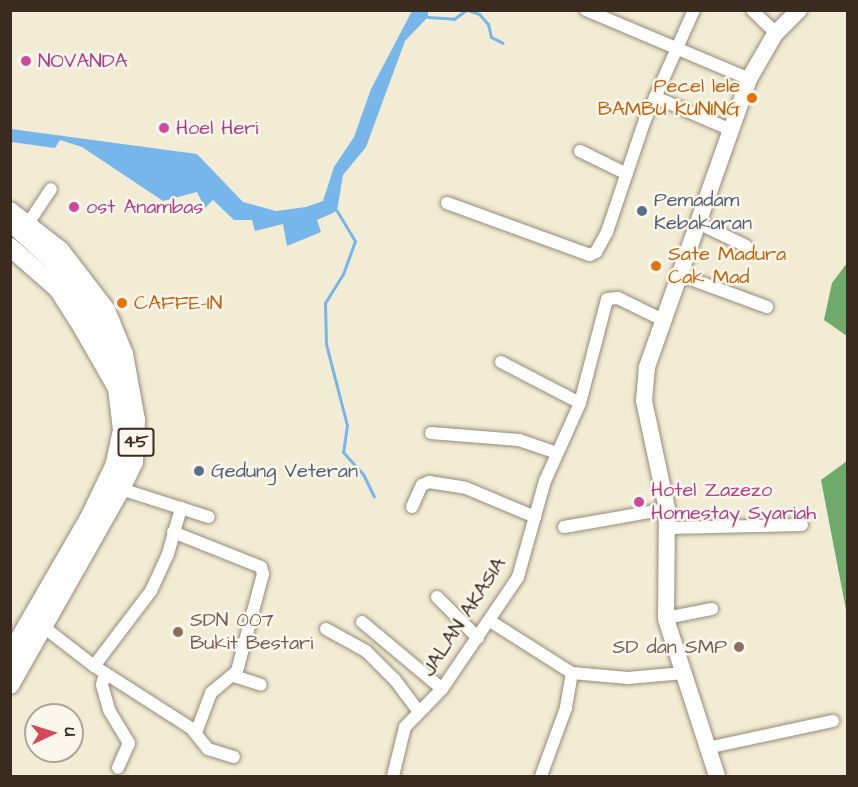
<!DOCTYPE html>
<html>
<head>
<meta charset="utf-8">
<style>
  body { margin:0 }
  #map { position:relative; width:858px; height:787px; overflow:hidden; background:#f2ecd4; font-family:"Architects Daughter",sans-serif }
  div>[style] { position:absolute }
  .forest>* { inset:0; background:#6eaa6a }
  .water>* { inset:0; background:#77b6ea }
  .stream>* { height:3px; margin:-1.5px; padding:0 1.5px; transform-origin:1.5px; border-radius:1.5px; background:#77b6ea }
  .roads { filter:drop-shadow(0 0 2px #968b79) drop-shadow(0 0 2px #968b79) }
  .minor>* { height:12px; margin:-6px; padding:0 6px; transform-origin:6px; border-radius:6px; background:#fff }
  .major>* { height:16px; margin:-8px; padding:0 8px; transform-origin:8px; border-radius:8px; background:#fff }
  .highway>* { height:18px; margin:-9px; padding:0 9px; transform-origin:9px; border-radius:9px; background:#fff }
  .dots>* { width:16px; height:16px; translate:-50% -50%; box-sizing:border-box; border:3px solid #fbf7ec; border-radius:50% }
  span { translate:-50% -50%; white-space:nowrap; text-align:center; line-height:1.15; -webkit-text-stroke:5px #fbf7ec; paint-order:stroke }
  .shield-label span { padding:2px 4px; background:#fbf7ec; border:2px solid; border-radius:4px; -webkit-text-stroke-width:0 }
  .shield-label { font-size:18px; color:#3b2a1e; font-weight:700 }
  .hotel-label { font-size:20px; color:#b23c85 }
  .left { translate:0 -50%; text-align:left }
  .food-label { font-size:20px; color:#c56008 }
  .right { translate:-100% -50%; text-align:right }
  .service-label { font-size:20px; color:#4e5e75 }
  .street-label { font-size:20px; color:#3b2a1e }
  .education-label { font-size:20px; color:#785e54 }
  .frame { position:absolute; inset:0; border:12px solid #3b2a1e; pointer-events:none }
  .north { position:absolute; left:24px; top:703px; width:60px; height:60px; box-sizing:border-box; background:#fbf7ec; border:2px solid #aea59a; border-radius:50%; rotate:86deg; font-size:16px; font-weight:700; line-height:24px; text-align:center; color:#3b2a1e }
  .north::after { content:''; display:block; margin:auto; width:21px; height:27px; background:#d1495b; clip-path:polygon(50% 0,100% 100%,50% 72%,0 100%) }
</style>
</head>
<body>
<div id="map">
  <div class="forest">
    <div style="clip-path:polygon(847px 263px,847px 336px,824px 320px,832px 283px)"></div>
    <div style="clip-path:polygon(847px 461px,847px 615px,821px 480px)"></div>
  </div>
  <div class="water">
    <div style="clip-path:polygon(412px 11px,428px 11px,428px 17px,405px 41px,366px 147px,343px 175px,337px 211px,317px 220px,321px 232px,287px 246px,283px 224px,255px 231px,252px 220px,234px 220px,213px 200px,205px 208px,197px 192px,163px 201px,82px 147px,60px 140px,55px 148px,11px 142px,11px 129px,197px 154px,243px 202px,276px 211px,306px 207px,323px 201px,334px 167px,354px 137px,371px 89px)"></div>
  </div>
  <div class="stream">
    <div style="left:468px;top:10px;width:12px;rotate:20deg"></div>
    <div style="left:479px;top:14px;width:13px;rotate:48deg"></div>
    <div style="left:488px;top:24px;width:13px;rotate:77deg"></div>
    <div style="left:491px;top:37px;width:13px;rotate:27deg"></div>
    <div style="left:428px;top:17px;width:26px;rotate:4deg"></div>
    <div style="left:454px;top:19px;width:15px;rotate:-37deg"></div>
    <div style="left:337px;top:211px;width:35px;rotate:59deg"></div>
    <div style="left:355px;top:241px;width:35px;rotate:110deg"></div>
    <div style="left:343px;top:274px;width:34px;rotate:122deg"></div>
    <div style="left:325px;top:303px;width:41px;rotate:88.6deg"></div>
    <div style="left:326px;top:344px;width:84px;rotate:75.5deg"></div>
    <div style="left:347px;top:425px;width:27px;rotate:98deg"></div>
    <div style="left:343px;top:452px;width:30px;rotate:48deg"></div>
    <div style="left:363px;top:474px;width:25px;rotate:64deg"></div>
  </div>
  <div class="roads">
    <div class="minor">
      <div style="left:586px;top:10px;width:177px;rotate:22.9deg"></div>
      <div style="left:752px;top:10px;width:33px;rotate:44deg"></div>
      <div style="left:655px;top:97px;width:81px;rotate:23.4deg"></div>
      <div style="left:580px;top:151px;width:52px;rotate:26.1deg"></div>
      <div style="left:447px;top:203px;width:152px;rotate:20deg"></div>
      <div style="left:590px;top:255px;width:7px;rotate:-27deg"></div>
      <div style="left:596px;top:252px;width:23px;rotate:-61deg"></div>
      <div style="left:607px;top:232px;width:118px;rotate:-71.3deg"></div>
      <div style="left:645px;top:120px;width:120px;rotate:-66deg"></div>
      <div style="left:696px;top:222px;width:55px;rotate:25.6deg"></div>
      <div style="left:27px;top:225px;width:43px;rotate:-56.3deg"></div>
      <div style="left:677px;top:274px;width:96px;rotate:20.1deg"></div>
      <div style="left:501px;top:362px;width:89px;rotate:27.4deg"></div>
      <div style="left:431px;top:433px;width:88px;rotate:4.5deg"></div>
      <div style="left:519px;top:440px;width:39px;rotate:19deg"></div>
      <div style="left:121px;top:489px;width:92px;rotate:17.7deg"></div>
      <div style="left:412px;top:507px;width:24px;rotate:-66deg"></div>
      <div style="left:422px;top:485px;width:8px;rotate:-23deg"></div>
      <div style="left:429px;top:482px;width:37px;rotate:9deg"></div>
      <div style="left:466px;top:488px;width:75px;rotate:22.8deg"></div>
      <div style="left:564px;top:527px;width:105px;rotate:-9.9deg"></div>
      <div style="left:668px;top:528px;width:134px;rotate:-1.3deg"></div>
      <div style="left:173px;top:532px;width:95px;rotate:21.7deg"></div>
      <div style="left:261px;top:567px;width:7px;rotate:74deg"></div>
      <div style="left:263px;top:574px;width:100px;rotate:105deg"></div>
      <div style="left:237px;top:671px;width:34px;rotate:140deg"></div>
      <div style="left:211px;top:693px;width:43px;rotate:110.6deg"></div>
      <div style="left:437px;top:597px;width:58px;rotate:45deg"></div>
      <div style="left:666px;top:618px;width:47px;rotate:-11.1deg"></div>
      <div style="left:490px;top:621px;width:97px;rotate:32.4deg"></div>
      <div style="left:572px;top:673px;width:36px;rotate:100deg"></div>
      <div style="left:566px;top:708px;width:72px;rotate:110.2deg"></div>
      <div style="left:362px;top:622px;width:104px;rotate:39.9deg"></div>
      <div style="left:45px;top:628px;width:62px;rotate:37.8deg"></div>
      <div style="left:94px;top:666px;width:115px;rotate:32.6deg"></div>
      <div style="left:191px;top:728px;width:27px;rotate:51deg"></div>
      <div style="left:208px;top:749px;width:27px;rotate:17deg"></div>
      <div style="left:326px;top:629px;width:46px;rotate:28.8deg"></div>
      <div style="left:366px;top:651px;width:41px;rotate:45deg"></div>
      <div style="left:395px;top:680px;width:39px;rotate:53deg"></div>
      <div style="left:94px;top:666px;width:94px;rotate:-52.8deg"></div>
      <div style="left:151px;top:591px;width:41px;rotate:-65.3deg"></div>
      <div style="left:168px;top:554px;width:48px;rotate:-74.2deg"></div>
      <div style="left:105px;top:673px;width:12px;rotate:104deg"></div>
      <div style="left:102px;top:685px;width:26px;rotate:74deg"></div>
      <div style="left:109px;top:710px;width:39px;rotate:59deg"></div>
      <div style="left:129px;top:743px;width:27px;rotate:114deg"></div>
      <div style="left:572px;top:673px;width:56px;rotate:5.1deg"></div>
      <div style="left:628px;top:678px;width:56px;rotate:-5.1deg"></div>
      <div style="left:234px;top:676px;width:28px;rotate:18deg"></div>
      <div style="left:707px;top:748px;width:129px;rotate:-12.1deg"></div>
      <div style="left:393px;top:776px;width:50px;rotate:-76.2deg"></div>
      <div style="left:405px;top:727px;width:53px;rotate:-45.8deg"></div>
      <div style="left:442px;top:689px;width:135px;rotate:-55.8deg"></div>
      <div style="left:518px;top:577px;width:100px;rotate:-74.3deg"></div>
      <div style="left:545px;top:481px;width:85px;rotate:-65.8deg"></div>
      <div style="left:580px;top:403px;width:107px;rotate:-75.4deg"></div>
      <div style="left:607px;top:299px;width:11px;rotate:-5deg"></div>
      <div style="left:618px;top:298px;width:48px;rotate:26deg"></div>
    </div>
    <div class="major">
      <div style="left:10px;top:223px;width:79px;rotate:42.4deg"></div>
      <div style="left:68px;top:276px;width:119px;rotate:59.8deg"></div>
      <div style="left:717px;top:776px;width:165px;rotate:-108deg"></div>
      <div style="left:666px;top:619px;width:110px;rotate:-89.5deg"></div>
      <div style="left:667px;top:509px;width:110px;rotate:-102deg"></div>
      <div style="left:644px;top:401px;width:34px;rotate:-85deg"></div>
      <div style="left:647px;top:367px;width:306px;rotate:-70.5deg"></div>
      <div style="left:749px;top:79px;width:52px;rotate:-60deg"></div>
      <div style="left:775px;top:34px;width:34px;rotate:-45deg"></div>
    </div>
    <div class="highway">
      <div style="left:10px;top:211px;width:63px;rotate:38deg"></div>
      <div style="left:60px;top:250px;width:76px;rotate:52.5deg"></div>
      <div style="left:106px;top:310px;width:48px;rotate:67.8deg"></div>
      <div style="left:124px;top:354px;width:67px;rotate:79.7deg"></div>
      <div style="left:136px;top:420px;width:42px;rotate:92.7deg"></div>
      <div style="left:134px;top:462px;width:30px;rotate:116deg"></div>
      <div style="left:121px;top:489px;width:225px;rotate:119.5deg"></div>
      <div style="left:10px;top:247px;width:64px;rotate:41.2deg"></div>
      <div style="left:58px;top:289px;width:45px;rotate:57.7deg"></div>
      <div style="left:82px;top:327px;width:70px;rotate:60.2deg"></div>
      <div style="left:117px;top:388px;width:42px;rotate:83.2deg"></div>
      <div style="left:122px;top:430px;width:35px;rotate:102deg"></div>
      <div style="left:115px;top:464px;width:60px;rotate:115.7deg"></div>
      <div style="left:89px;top:518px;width:158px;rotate:120deg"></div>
    </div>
  </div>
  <div class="dots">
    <div style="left:26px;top:61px;background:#d1479c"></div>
    <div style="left:752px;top:98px;background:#e8710a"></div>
    <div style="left:164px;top:128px;background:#d1479c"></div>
    <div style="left:74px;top:207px;background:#d1479c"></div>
    <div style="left:642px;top:211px;background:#5c6f8a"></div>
    <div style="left:656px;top:266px;background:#e8710a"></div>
    <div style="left:122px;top:303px;background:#e8710a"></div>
    <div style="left:199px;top:471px;background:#5c6f8a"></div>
    <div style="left:639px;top:502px;background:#d1479c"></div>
    <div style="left:178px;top:632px;background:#8d6e63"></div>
    <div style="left:739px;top:647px;background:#8d6e63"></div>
  </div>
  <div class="shield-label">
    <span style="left:136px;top:442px">45</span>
  </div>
  <div class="hotel-label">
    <span class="left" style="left:38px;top:61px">NOVANDA</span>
    <span class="left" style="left:176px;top:128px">Hoel Heri</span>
    <span class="left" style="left:86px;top:207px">ost Anambas</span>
    <span class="left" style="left:651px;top:502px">Hotel Zazezo<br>Homestay Syariah</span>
  </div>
  <div class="food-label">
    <span class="right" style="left:740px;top:98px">Pecel lele<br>BAMBU KUNING</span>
    <span class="left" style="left:668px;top:266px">Sate Madura<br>Cak Mad</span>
    <span class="left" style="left:134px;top:303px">CAFFE-IN</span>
  </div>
  <div class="service-label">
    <span class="left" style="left:654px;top:212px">Pemadam<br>Kebakaran</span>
    <span class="left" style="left:211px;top:471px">Gedung Veteran</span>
  </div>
  <div class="street-label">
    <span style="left:464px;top:617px;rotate:-57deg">JALAN AKASIA</span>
  </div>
  <div class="education-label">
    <span class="left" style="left:190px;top:632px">SDN 007<br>Bukit Bestari</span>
    <span class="right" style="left:727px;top:647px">SD dan SMP</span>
  </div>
  <div class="frame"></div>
  <div class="north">U</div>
</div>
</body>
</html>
